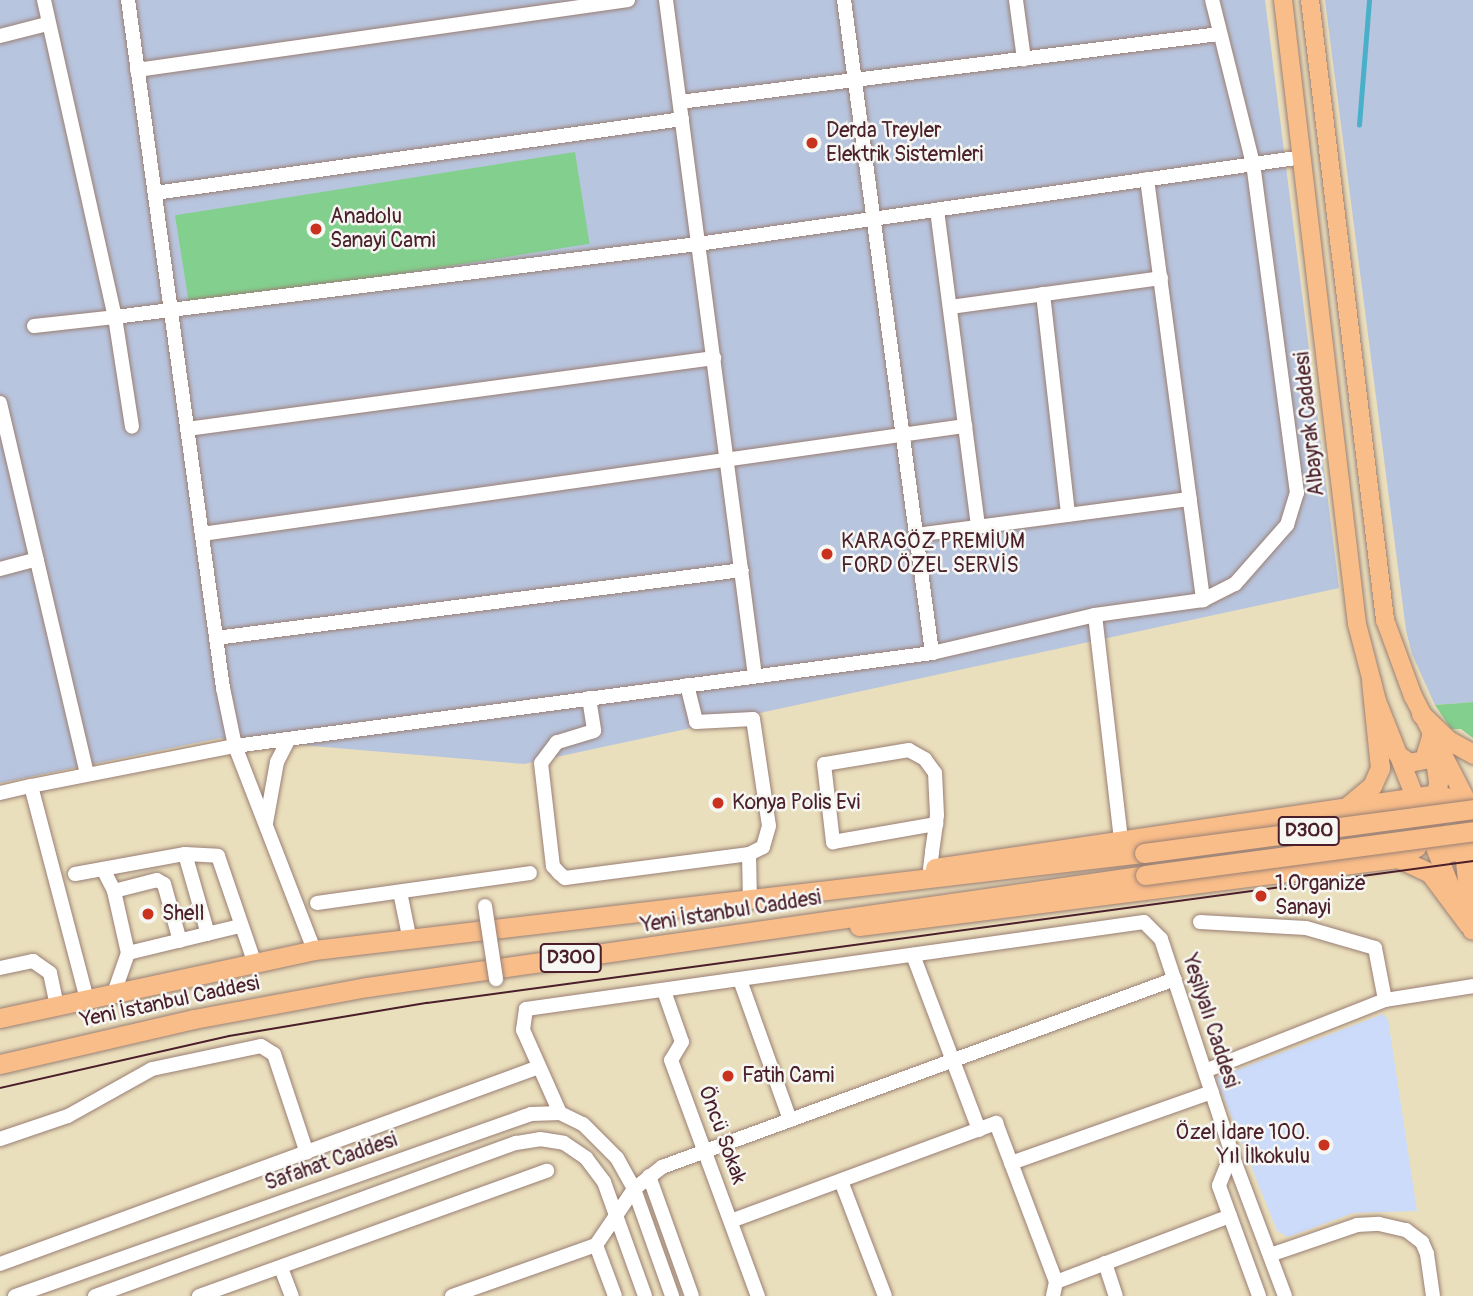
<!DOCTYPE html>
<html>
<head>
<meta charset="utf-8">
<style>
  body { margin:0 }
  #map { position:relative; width:1473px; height:1296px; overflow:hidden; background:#eadfbc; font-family:Pangolin,sans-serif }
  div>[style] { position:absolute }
  .built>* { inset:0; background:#ccdbfa }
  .industrial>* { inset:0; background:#b8c5de }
  .green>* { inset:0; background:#83d08e; transform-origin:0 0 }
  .stream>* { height:4.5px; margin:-2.25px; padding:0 2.25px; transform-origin:2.25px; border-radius:2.25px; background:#4ab0ca }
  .roads { filter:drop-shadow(0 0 2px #9a7f74) drop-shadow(0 0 2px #9a7f74) }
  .minor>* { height:14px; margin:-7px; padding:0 7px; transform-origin:7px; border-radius:7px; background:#fff }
  .major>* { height:18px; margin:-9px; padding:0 9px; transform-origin:9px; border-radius:9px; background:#f8bd89 }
  .highway>* { height:19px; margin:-9.5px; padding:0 9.5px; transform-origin:9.5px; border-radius:9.5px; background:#f8bd89 }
  .tram>* { height:2px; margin:-1px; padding:0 1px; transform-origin:1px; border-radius:1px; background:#4a1f2b }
  .bridges { filter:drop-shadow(0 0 2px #9a7f74) drop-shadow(0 0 2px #9a7f74) }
  .minor-bridge>* { height:14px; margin:-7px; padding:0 7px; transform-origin:7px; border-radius:7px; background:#fff }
  .highway-bridge>* { height:19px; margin:-9.5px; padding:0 9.5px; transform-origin:9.5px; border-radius:9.5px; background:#f8bd89 }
  .dots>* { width:19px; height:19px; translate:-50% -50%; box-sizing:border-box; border:4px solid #f6f6f2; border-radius:50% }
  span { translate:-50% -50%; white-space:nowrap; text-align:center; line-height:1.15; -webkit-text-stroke:5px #f6f6f2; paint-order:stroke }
  .shield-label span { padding:2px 5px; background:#f6f6f2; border:2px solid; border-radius:5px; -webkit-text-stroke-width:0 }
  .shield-label { font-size:19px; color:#4a1f2b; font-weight:700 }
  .poi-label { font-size:21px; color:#4a1f2b }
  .left { translate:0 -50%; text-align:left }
  .right { translate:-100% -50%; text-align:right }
  .street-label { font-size:21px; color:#4a1f2b }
</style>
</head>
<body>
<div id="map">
  <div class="built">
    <div style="clip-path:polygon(1383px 1014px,1388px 1019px,1417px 1211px,1353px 1213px,1288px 1237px,1277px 1231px,1216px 1078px)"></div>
  </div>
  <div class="industrial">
    <div style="clip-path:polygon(0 0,1265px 0,1339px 588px,524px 764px,220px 738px,0 783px)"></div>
    <div style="clip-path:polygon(1325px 0,1473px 0,1473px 702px,1435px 705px,1412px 654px,1406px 630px)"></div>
  </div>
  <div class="green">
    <div style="left:575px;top:152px;width:93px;height:405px;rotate:81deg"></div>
    <div style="clip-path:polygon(1473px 702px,1473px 738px,1461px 729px,1451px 729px,1435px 705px)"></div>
  </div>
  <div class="stream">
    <div style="left:1359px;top:125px;width:125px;rotate:-85.4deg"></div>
  </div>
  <div class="roads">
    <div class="minor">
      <div style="left:44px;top:0;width:325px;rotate:77.4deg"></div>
      <div style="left:115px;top:317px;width:588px;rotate:-7.14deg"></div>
      <div style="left:698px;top:244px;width:611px;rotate:-8.18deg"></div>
      <div style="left:128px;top:0;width:695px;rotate:82.14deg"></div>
      <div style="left:223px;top:688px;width:59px;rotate:78.3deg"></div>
      <div style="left:235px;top:746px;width:219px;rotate:68.8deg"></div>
      <div style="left:666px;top:0;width:682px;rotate:82.5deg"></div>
      <div style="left:844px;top:0;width:659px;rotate:82.32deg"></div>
      <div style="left:1016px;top:0;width:60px;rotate:82.3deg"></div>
      <div style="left:0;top:36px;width:49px;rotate:-14.3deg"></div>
      <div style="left:137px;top:70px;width:496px;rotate:-8.1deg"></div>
      <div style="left:680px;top:102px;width:543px;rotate:-7.19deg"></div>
      <div style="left:1147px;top:179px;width:425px;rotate:82.4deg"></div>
      <div style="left:155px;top:193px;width:532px;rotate:-7.99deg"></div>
      <div style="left:937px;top:210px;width:319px;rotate:82.6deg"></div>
      <div style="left:1043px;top:294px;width:222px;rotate:83.5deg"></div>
      <div style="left:950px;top:307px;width:213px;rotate:-7.8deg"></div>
      <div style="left:34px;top:326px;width:81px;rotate:-6.3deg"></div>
      <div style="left:115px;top:317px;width:111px;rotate:81.2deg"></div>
      <div style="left:0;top:403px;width:380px;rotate:76.8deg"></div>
      <div style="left:187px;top:429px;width:532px;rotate:-7.67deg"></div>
      <div style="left:202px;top:534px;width:771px;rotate:-8.06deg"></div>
      <div style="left:916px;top:535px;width:276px;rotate:-7.5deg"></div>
      <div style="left:0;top:569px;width:38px;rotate:-15deg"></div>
      <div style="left:1095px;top:615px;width:226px;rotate:83.4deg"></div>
      <div style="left:216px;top:638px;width:530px;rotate:-7.37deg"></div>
      <div style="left:687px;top:685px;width:38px;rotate:76deg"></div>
      <div style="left:696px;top:722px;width:57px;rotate:-3deg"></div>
      <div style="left:753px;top:719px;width:108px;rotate:81.5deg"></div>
      <div style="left:769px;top:826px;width:22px;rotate:106deg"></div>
      <div style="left:763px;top:847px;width:16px;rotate:153deg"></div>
      <div style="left:749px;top:854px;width:47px;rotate:88.8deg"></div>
      <div style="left:589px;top:698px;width:33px;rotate:81deg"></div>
      <div style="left:594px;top:731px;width:39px;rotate:163deg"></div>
      <div style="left:557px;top:742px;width:26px;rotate:127deg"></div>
      <div style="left:541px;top:763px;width:104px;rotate:83.4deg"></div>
      <div style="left:553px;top:866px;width:9px;rotate:49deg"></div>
      <div style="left:559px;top:873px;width:8px;rotate:40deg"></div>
      <div style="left:565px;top:878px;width:186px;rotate:-7.4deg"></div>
      <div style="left:31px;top:786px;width:208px;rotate:-11.1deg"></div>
      <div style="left:235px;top:746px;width:703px;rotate:-7.6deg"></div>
      <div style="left:932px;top:653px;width:167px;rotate:-13.1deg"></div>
      <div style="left:1095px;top:615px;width:109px;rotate:-7.9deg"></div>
      <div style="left:1203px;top:600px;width:36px;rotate:-27deg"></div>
      <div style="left:1235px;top:584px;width:79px;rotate:-48.6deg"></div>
      <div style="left:1287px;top:525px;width:34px;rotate:-73deg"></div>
      <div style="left:1297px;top:493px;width:332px;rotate:-97.6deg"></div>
      <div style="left:1253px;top:164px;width:169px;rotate:-104deg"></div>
      <div style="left:0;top:793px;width:32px;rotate:-13deg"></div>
      <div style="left:31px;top:786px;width:220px;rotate:75.3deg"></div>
      <div style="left:266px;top:823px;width:62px;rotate:-79.8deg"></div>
      <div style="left:277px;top:762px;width:25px;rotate:-63deg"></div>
      <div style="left:185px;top:854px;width:83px;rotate:74deg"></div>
      <div style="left:103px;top:869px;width:25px;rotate:63deg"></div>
      <div style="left:114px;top:891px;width:44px;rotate:-14.3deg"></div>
      <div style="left:157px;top:880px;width:8px;rotate:30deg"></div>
      <div style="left:164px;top:884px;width:59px;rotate:74.3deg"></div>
      <div style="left:930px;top:869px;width:17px;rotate:-83deg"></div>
      <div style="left:932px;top:852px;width:28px;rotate:-82deg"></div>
      <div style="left:936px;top:824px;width:9px;rotate:-84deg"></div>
      <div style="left:937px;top:815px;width:42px;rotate:-92.7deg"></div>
      <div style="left:935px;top:773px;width:17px;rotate:-126deg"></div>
      <div style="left:925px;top:759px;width:18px;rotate:-151deg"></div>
      <div style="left:909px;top:750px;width:86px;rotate:170.6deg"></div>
      <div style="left:824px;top:764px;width:79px;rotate:83.4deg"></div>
      <div style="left:833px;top:842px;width:105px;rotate:-9.9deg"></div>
      <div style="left:75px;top:874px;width:112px;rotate:-10.3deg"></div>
      <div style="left:185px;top:854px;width:33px;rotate:3deg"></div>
      <div style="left:218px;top:856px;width:111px;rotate:71.1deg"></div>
      <div style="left:114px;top:891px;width:64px;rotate:77.3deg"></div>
      <div style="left:400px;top:892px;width:45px;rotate:78.4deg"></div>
      <div style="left:317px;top:903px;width:215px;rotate:-8deg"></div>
      <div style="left:1200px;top:922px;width:106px;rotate:3.2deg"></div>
      <div style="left:1306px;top:928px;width:72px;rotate:16.2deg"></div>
      <div style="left:1375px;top:948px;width:53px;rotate:79.1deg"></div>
      <div style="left:1385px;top:1000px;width:193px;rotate:158.5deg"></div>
      <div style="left:913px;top:955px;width:187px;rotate:69.3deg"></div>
      <div style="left:0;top:968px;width:34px;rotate:-12deg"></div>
      <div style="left:33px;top:961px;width:21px;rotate:35deg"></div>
      <div style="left:50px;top:973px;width:33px;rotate:78deg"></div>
      <div style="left:740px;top:980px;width:149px;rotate:70.3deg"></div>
      <div style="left:664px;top:991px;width:54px;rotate:70.6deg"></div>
      <div style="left:682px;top:1042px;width:21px;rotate:121deg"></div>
      <div style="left:671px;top:1060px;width:252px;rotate:69.8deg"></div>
      <div style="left:114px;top:993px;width:42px;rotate:-70.7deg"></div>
      <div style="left:128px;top:953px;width:115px;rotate:-13.6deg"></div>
      <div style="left:1385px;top:1000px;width:89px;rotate:-9deg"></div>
      <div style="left:560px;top:1113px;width:91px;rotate:-114deg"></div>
      <div style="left:523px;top:1030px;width:21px;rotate:-82deg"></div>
      <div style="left:526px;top:1009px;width:624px;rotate:-8.01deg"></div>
      <div style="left:1144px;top:922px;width:24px;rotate:45deg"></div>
      <div style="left:1161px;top:939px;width:236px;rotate:71.7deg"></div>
      <div style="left:1235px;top:1163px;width:142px;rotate:69.4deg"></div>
      <div style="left:0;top:1139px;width:72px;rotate:-18.7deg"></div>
      <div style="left:68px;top:1116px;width:96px;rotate:-29.2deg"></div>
      <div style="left:152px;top:1069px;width:111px;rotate:-11.9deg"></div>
      <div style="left:261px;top:1046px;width:15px;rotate:32deg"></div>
      <div style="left:274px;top:1054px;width:104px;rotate:71.6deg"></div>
      <div style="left:1232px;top:1153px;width:35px;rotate:112deg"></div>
      <div style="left:1219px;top:1186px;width:117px;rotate:70deg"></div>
      <div style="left:1011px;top:1163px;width:213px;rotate:-19.5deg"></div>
      <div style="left:649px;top:1176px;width:127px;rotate:70.3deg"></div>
      <div style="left:841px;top:1181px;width:123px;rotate:69.1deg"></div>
      <div style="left:731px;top:1221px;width:283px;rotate:-20.3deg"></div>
      <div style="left:996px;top:1123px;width:170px;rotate:69.3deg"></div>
      <div style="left:596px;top:1245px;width:54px;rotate:69.6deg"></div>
      <div style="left:1270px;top:1255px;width:92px;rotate:-19deg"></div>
      <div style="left:1357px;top:1225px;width:22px;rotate:-3deg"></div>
      <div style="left:1379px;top:1224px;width:28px;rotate:13deg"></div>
      <div style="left:1406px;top:1230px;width:20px;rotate:37deg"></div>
      <div style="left:1422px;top:1242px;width:13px;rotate:67deg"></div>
      <div style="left:1427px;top:1254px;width:42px;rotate:81.9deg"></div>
      <div style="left:1105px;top:1263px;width:35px;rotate:72deg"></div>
      <div style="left:0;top:1264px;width:574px;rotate:-20.08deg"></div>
      <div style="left:281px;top:1268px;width:30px;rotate:69deg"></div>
      <div style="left:15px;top:1296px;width:547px;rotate:-19.43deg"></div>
      <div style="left:531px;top:1114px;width:29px;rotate:-2deg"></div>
      <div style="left:560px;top:1113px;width:25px;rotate:26deg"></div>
      <div style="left:583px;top:1124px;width:48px;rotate:45deg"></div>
      <div style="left:617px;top:1158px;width:35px;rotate:61deg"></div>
      <div style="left:634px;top:1189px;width:114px;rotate:70.4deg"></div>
      <div style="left:95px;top:1296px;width:448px;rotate:-20deg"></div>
      <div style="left:516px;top:1143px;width:24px;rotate:-9deg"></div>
      <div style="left:540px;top:1139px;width:24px;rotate:9deg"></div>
      <div style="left:564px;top:1143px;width:27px;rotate:34deg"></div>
      <div style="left:586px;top:1158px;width:30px;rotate:53deg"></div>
      <div style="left:604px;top:1182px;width:121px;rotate:70.2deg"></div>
      <div style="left:199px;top:1296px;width:370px;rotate:-19.8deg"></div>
      <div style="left:452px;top:1296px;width:153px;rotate:-19.5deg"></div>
      <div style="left:596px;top:1245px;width:68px;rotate:-55.8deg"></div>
      <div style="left:634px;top:1189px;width:36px;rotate:-38deg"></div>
      <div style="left:662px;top:1167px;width:546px;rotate:-20.13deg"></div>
      <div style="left:1053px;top:1296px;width:14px;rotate:-78deg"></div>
      <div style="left:1056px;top:1282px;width:186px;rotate:-20.8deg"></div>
    </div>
    <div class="major">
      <div style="left:1283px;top:0;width:628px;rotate:83.24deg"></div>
      <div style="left:1357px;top:624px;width:80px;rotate:75.4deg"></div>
      <div style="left:1377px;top:701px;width:209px;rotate:68.4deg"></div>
      <div style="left:1310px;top:0;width:625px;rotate:83.1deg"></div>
      <div style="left:1385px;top:620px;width:81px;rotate:69.8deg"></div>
      <div style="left:1413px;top:696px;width:131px;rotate:62.9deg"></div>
      <div style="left:1397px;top:754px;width:16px;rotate:35deg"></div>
      <div style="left:1410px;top:763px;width:14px;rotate:-12deg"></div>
      <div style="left:1424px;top:760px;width:24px;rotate:-73deg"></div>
    </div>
    <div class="highway">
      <div style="left:1421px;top:714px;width:37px;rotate:44deg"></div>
      <div style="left:1448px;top:740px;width:29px;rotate:29deg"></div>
      <div style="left:1349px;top:805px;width:30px;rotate:-40deg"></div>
      <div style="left:1372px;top:786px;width:20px;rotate:-66deg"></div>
      <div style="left:1380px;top:768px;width:87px;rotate:-95.9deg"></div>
      <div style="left:1468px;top:817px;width:34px;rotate:97deg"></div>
      <div style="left:1464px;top:851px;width:79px;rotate:84.2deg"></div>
      <div style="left:1426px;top:833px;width:29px;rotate:41deg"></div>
      <div style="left:1448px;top:852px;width:25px;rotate:-5deg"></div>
      <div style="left:1398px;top:858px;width:35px;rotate:25deg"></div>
      <div style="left:1430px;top:873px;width:64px;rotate:53.3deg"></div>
      <div style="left:935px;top:868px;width:507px;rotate:-8.39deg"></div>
      <div style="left:1437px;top:794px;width:21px;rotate:19deg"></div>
      <div style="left:1457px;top:801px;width:23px;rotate:45deg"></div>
      <div style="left:859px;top:926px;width:543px;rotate:-7.19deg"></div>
      <div style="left:1398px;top:858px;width:21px;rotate:-31deg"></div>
      <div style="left:1416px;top:847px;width:34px;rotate:-60deg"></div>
      <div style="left:1433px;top:818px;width:37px;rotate:-82deg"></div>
      <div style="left:1438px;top:781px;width:49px;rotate:-98.1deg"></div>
      <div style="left:0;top:1018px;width:321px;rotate:-12.2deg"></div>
      <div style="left:314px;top:950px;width:836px;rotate:-6.67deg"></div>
      <div style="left:0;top:1064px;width:199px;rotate:-13.1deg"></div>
      <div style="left:194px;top:1019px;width:176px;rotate:-10.5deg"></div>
      <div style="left:367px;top:987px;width:786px;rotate:-8.19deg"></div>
    </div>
  </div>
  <div class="tram">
    <div style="left:0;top:1088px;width:235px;rotate:-12.8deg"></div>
    <div style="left:229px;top:1036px;width:201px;rotate:-9.5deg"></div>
    <div style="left:427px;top:1003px;width:1056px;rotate:-7.73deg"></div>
  </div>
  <div class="bridges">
    <div class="minor-bridge">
      <div style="left:485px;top:906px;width:74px;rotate:81.4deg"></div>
    </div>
    <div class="highway-bridge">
      <div style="left:1144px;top:853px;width:332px;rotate:-7.6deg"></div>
      <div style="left:1145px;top:875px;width:331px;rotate:-7.6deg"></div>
    </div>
  </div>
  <div class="dots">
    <div style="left:812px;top:143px;background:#c8321e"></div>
    <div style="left:316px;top:229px;background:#c8321e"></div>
    <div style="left:827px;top:554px;background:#c8321e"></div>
    <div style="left:718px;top:803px;background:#c8321e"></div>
    <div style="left:1261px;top:896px;background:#c8321e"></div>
    <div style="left:148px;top:914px;background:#c8321e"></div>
    <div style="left:728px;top:1076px;background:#c8321e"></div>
    <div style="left:1324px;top:1145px;background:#c8321e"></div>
  </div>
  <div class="shield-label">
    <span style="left:1309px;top:831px">D300</span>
    <span style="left:571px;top:958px">D300</span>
  </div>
  <div class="poi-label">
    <span class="left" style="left:826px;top:143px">Derda Treyler<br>Elektrik Sistemleri</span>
    <span class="left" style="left:330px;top:229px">Anadolu<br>Sanayi Cami</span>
    <span class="left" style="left:841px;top:554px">KARAGÖZ PREMİUM<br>FORD ÖZEL SERVİS</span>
    <span class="left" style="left:732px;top:803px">Konya Polis Evi</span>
    <span class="left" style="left:1275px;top:896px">1.Organize<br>Sanayi</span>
    <span class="left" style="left:162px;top:914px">Shell</span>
    <span class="left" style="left:742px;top:1076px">Fatih Cami</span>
    <span class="right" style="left:1310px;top:1145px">Özel İdare 100.<br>Yıl İlkokulu</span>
  </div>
  <div class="street-label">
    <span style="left:1310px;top:424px;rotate:-96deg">Albayrak Caddesi</span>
    <span style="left:731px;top:912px;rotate:-9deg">Yeni İstanbul Caddesi</span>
    <span style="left:170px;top:1002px;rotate:-12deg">Yeni İstanbul Caddesi</span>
    <span style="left:1210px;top:1021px;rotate:72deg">Yeşilyalı Caddesi</span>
    <span style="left:722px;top:1135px;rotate:70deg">Öncü Sokak</span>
    <span style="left:331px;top:1162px;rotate:-19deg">Safahat Caddesi</span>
  </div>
</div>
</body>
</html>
